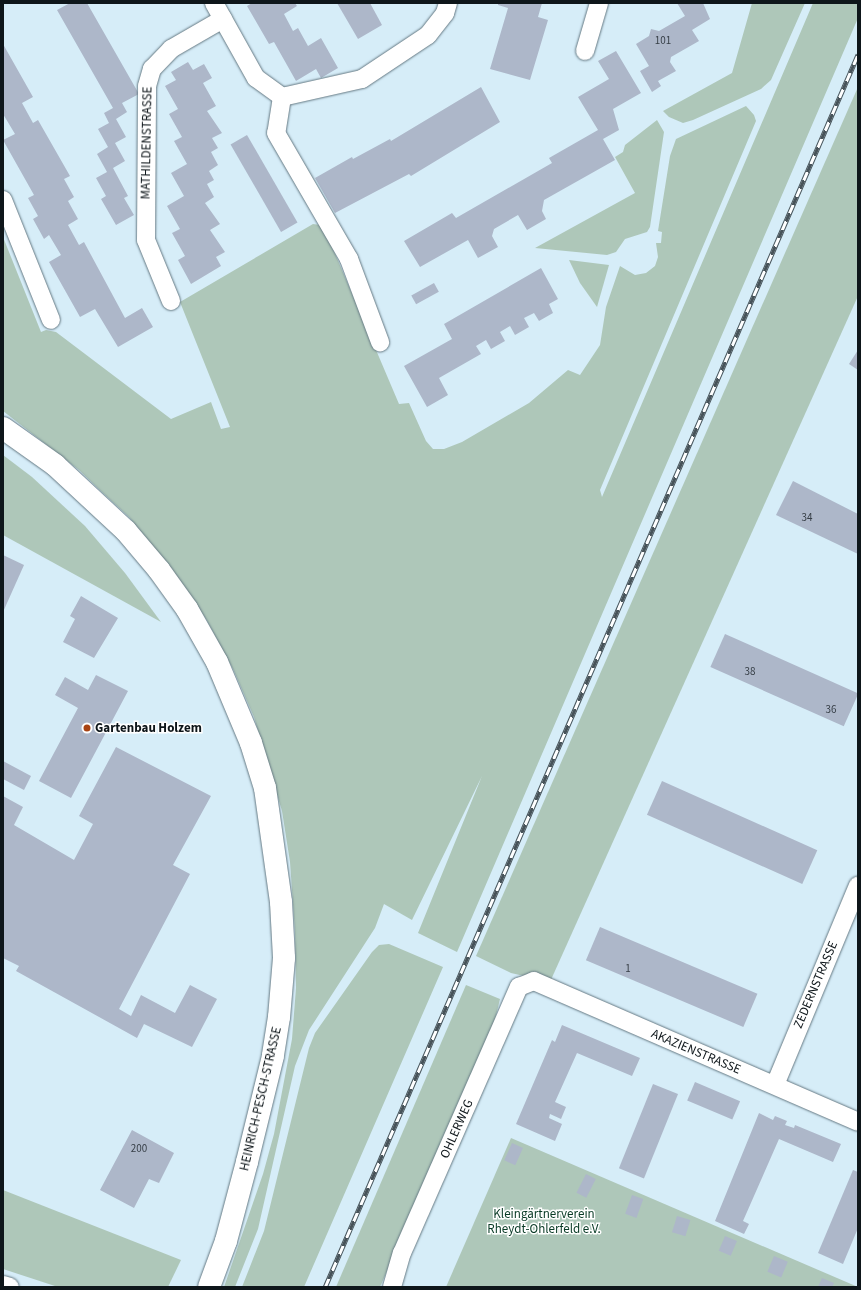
<!DOCTYPE html>
<html>
<head>
<meta charset="utf-8">
<style>
  body { margin:0 }
  #map { position:relative; width:861px; height:1290px; overflow:hidden; background:#d6edf8; font-family:"Source Sans 3",sans-serif }
  div>[style] { position:absolute }
  .green>* { inset:0; background:#aec7b9 }
  .building>* { inset:0; background:#adb7c9; transform-origin:0 0 }
  .roads { filter:drop-shadow(0 0 1px #657983) drop-shadow(0 0 1px #657983) }
  .minor>* { height:18px; margin:-9px; padding:0 9px; transform-origin:9px; border-radius:9px; background:#fff }
  .tertiary>* { height:22px; margin:-11px; padding:0 11px; transform-origin:11px; border-radius:11px; background:#fff }
  .rail>* { height:4.5px; margin-top:-2.25px; transform-origin:0; background:repeating-linear-gradient(90deg,#fff 0 9px,#475359 0 18px); box-sizing:border-box; border-block:1px solid #475359 }
  .dots>* { width:11px; height:11px; translate:-50% -50%; box-sizing:border-box; border:2px solid #fff; border-radius:50% }
  span { translate:-50% -50%; white-space:nowrap; text-align:center; line-height:1.15; -webkit-text-stroke:3px #fff; paint-order:stroke }
  .number-label { font-size:11px; color:#363e46 }
  .number-label span { -webkit-text-stroke-width:0 }
  .street-label { font-size:13px; color:#0e161a }
  .poi-label { font-size:13px; color:#0e161a; font-weight:700 }
  .left { translate:0 -50%; text-align:left }
  .park-label { font-size:13px; color:#083a25 }
  .frame { position:absolute; inset:0; border:4px solid #0e161a; pointer-events:none }
</style>
</head>
<body>
<div id="map">
  <div class="green">
    <div style="clip-path:polygon(752px 3px,805px 3px,771px 80px,761px 89px,693px 120px,683px 123px,669px 117px,663px 111px,732px 73px)"></div>
    <div style="clip-path:polygon(813px 3px,858px 3px,858px 18px,457px 952px,418px 933px,482px 776px,412px 920px,384px 904px,375px 928px,309px 1030px,295px 1066px,258px 1229px,235px 1287px,224px 1287px,263px 1174px,274px 1134px,292px 1039px,296px 988px,295px 932px,290px 862px,282px 811px,254px 717px,233px 669px,206px 619px,171px 568px,129px 517px,104px 494px,79px 470px,3px 411px,3px 237px,41px 332px,46px 330px,56px 332px,171px 419px,211px 402px,221px 429px,230px 427px,180px 302px,313px 224px,320px 225px,325px 230px,399px 404px,409px 403px,426px 441px,433px 449px,444px 449px,462px 442px,529px 403px,568px 370px,580px 375px,600px 345px,606px 307px,620px 266px,635px 275px,646px 273px,655px 266px,658px 257px,656px 243px,661px 243px,662px 232px,658px 231px,670px 156px,676px 139px,746px 106px,754px 115px,756px 121px,600px 490px,602px 497px)"></div>
    <div style="clip-path:polygon(858px 87px,858px 296px,550px 982px,511px 973px,476px 956px)"></div>
    <div style="clip-path:polygon(657px 120px,664px 132px,650px 227px,647px 232px,625px 239px,616px 252px,607px 255px,535px 248px,635px 193px,615px 157px,623px 152px,625px 145px)"></div>
    <div style="clip-path:polygon(569px 260px,609px 265px,597px 307px,580px 283px)"></div>
    <div style="clip-path:polygon(3px 455px,32px 477px,85px 526px,125px 573px,161px 622px,3px 535px)"></div>
    <div style="clip-path:polygon(389px 944px,443px 967px,304px 1287px,242px 1287px,264px 1231px,309px 1048px,315px 1033px,372px 952px,379px 945px)"></div>
    <div style="clip-path:polygon(466px 985px,500px 999px,492px 1032px,380px 1287px,336px 1287px)"></div>
    <div style="clip-path:polygon(511px 1138px,858px 1287px,446px 1287px)"></div>
    <div style="clip-path:polygon(3px 1190px,181px 1260px,168px 1287px,58px 1287px,3px 1269px)"></div>
  </div>
  <div class="building">
    <div style="clip-path:polygon(70px 3px,87px 3px,139px 94px,122px 103px,127px 112px,116px 119px,126px 137px,115px 143px,125px 161px,113px 168px,128px 196px,124px 198px,134px 215px,116px 225px,101px 199px,106px 196px,96px 178px,107px 172px,97px 154px,108px 147px,98px 129px,109px 123px,104px 113px,113px 108px,57px 10px)"></div>
    <div style="clip-path:polygon(252px 3px,295px 3px,297px 6px,284px 14px,293px 31px,298px 28px,308px 46px,321px 38px,338px 68px,321px 78px,316px 69px,296px 81px,274px 42px,269px 44px,247px 6px)"></div>
    <div style="clip-path:polygon(337px 3px,370px 3px,382px 25px,358px 39px)"></div>
    <div style="clip-path:polygon(498px 3px,542px 3px,538px 17px,548px 20px,530px 80px,490px 69px,508px 8px,498px 5px)"></div>
    <div style="clip-path:polygon(677px 3px,703px 3px,710px 19px,692px 30px,699px 41px,671px 57px,670px 62px,676px 71px,658px 81px,661px 86px,652px 92px,640px 71px,649px 66px,636px 44px,649px 36px,651px 29px,659px 31px,685px 16px)"></div>
    <div style="clip-path:polygon(3px 44px,33px 97px,22px 103px,33px 123px,38px 120px,70px 176px,64px 179px,74px 197px,68px 201px,78px 219px,68px 225px,79px 245px,84px 242px,125px 318px,142px 308px,153px 327px,118px 347px,95px 309px,80px 317px,49px 262px,61px 255px,49px 235px,44px 239px,33px 219px,38px 216px,28px 198px,34px 195px,3px 140px,15px 134px,3px 114px)"></div>
    <div style="clip-path:polygon(616px 51px,641px 93px,613px 109px,619px 130px,603px 139px,615px 160px,544px 200px,542px 211px,546px 219px,527px 230px,518px 215px,494px 229px,492px 236px,498px 247px,478px 258px,468px 240px,420px 267px,404px 241px,452px 213px,456px 218px,552px 163px,549px 158px,598px 130px,578px 97px,609px 79px,598px 61px)"></div>
    <div style="clip-path:polygon(188px 62px,193px 70px,204px 64px,212px 78px,203px 83px,216px 106px,207px 111px,222px 133px,212px 138px,218px 148px,211px 152px,218px 165px,209px 171px,214px 180px,207px 184px,214px 197px,205px 203px,220px 224px,210px 230px,225px 252px,216px 257px,221px 266px,191px 284px,178px 260px,185px 256px,172px 233px,180px 229px,167px 206px,184px 196px,171px 173px,187px 164px,174px 141px,182px 137px,169px 114px,178px 109px,165px 86px,176px 80px,171px 72px)"></div>
    <div style="clip-path:polygon(481px 87px,500px 122px,411px 176px,409px 174px,335px 213px,315px 178px,352px 157px,353px 159px,390px 139px,391px 141px)"></div>
    <div style="left:247px;top:135px;width:101px;height:19px;rotate:60deg"></div>
    <div style="clip-path:polygon(541px 268px,558px 299px,549px 304px,553px 313px,539px 321px,534px 313px,524px 318px,529px 327px,515px 335px,510px 326px,500px 332px,505px 341px,491px 349px,486px 340px,476px 346px,481px 354px,439px 378px,448px 395px,427px 407px,404px 366px,452px 339px,444px 324px)"></div>
    <div style="left:434px;top:283px;width:10px;height:26px;rotate:61deg"></div>
    <div style="clip-path:polygon(858px 350px,858px 370px,849px 364px)"></div>
    <div style="clip-path:polygon(793px 481px,858px 514px,858px 554px,776px 515px)"></div>
    <div style="clip-path:polygon(3px 555px,24px 565px,3px 612px)"></div>
    <div style="clip-path:polygon(81px 596px,118px 618px,94px 658px,63px 642px,75px 619px,70px 616px)"></div>
    <div style="left:725px;top:634px;width:146px;height:36px;rotate:24deg"></div>
    <div style="clip-path:polygon(96px 675px,128px 691px,71px 798px,39px 781px,78px 708px,55px 695px,65px 677px,88px 690px)"></div>
    <div style="clip-path:polygon(116px 747px,211px 796px,173px 865px,190px 874px,119px 1009px,131px 1016px,141px 995px,175px 1013px,190px 985px,217px 999px,192px 1047px,144px 1024px,137px 1038px,16px 971px,19px 966px,3px 958px,3px 796px,23px 807px,14px 825px,74px 860px,93px 824px,79px 816px)"></div>
    <div style="clip-path:polygon(3px 761px,31px 776px,24px 790px,3px 779px)"></div>
    <div style="left:662px;top:781px;width:170px;height:37px;rotate:24deg"></div>
    <div style="left:600px;top:927px;width:171px;height:36px;rotate:23deg"></div>
    <div style="clip-path:polygon(562px 1025px,640px 1058px,632px 1076px,577px 1053px,555px 1102px,566px 1107px,561px 1119px,550px 1114px,549px 1118px,562px 1124px,555px 1141px,516px 1124px,552px 1040px,555px 1042px)"></div>
    <div style="left:695px;top:1082px;width:49px;height:20px;rotate:23deg"></div>
    <div style="left:653px;top:1084px;width:27px;height:91px;rotate:22deg"></div>
    <div style="clip-path:polygon(759px 1113px,773px 1120px,775px 1116px,787px 1121px,785px 1125px,794px 1128px,795px 1125px,841px 1144px,833px 1162px,779px 1139px,743px 1221px,749px 1224px,744px 1234px,715px 1221px)"></div>
    <div style="clip-path:polygon(132px 1130px,174px 1153px,159px 1183px,149px 1179px,134px 1208px,100px 1190px)"></div>
    <div style="left:512px;top:1143px;width:12px;height:19px;rotate:24deg"></div>
    <div style="clip-path:polygon(853px 1170px,858px 1172px,858px 1228px,843px 1264px,818px 1253px)"></div>
    <div style="left:586px;top:1174px;width:11px;height:21px;rotate:27deg"></div>
    <div style="left:632px;top:1195px;width:12px;height:20px;rotate:20deg"></div>
    <div style="left:677px;top:1216px;width:14px;height:17px;rotate:17deg"></div>
    <div style="left:725px;top:1236px;width:13px;height:16px;rotate:23deg"></div>
    <div style="left:774px;top:1256px;width:15px;height:17px;rotate:23deg"></div>
    <div style="clip-path:polygon(822px 1278px,834px 1283px,832px 1287px,818px 1287px)"></div>
  </div>
  <div class="roads">
    <div class="minor">
      <div style="left:214px;top:3px;width:86px;rotate:60.8deg"></div>
      <div style="left:256px;top:78px;width:32px;rotate:36deg"></div>
      <div style="left:282px;top:97px;width:82px;rotate:-12.7deg"></div>
      <div style="left:362px;top:79px;width:79px;rotate:-33.7deg"></div>
      <div style="left:428px;top:35px;width:28px;rotate:-52deg"></div>
      <div style="left:445px;top:13px;width:10px;rotate:-73deg"></div>
      <div style="left:585px;top:51px;width:50px;rotate:-73.7deg"></div>
      <div style="left:282px;top:97px;width:36px;rotate:99deg"></div>
      <div style="left:276px;top:133px;width:146px;rotate:59.9deg"></div>
      <div style="left:349px;top:259px;width:89px;rotate:69.5deg"></div>
      <div style="left:3px;top:200px;width:129px;rotate:68.2deg"></div>
      <div style="left:171px;top:301px;width:66px;rotate:-112.3deg"></div>
      <div style="left:146px;top:240px;width:154px;rotate:-89.6deg"></div>
      <div style="left:147px;top:86px;width:18px;rotate:-74deg"></div>
      <div style="left:152px;top:69px;width:28px;rotate:-46deg"></div>
      <div style="left:171px;top:49px;width:60px;rotate:-30deg"></div>
      <div style="left:775px;top:1085px;width:216px;rotate:-67.4deg"></div>
      <div style="left:3px;top:1285px;width:7px;rotate:16deg"></div>
      <div style="left:392px;top:1287px;width:35px;rotate:-74deg"></div>
      <div style="left:402px;top:1253px;width:291px;rotate:-66.3deg"></div>
      <div style="left:519px;top:987px;width:16px;rotate:-22deg"></div>
      <div style="left:534px;top:981px;width:353px;rotate:23.5deg"></div>
    </div>
    <div class="tertiary">
      <div style="left:3px;top:428px;width:64px;rotate:35.4deg"></div>
      <div style="left:55px;top:465px;width:97px;rotate:42.9deg"></div>
      <div style="left:126px;top:531px;width:51px;rotate:49.8deg"></div>
      <div style="left:159px;top:570px;width:48px;rotate:54.3deg"></div>
      <div style="left:187px;top:609px;width:61px;rotate:60.5deg"></div>
      <div style="left:217px;top:662px;width:88px;rotate:67.2deg"></div>
      <div style="left:251px;top:743px;width:47px;rotate:72.7deg"></div>
      <div style="left:265px;top:788px;width:115px;rotate:82deg"></div>
      <div style="left:281px;top:902px;width:56px;rotate:86.9deg"></div>
      <div style="left:284px;top:958px;width:59px;rotate:94.8deg"></div>
      <div style="left:279px;top:1017px;width:39px;rotate:99deg"></div>
      <div style="left:273px;top:1056px;width:109px;rotate:103.8deg"></div>
      <div style="left:247px;top:1162px;width:82px;rotate:104.9deg"></div>
      <div style="left:226px;top:1241px;width:49px;rotate:110.3deg"></div>
    </div>
  </div>
  <div class="rail">
    <div style="left:325px;top:1287px;width:1343px;rotate:-66.62deg"></div>
  </div>
  <div class="dots">
    <div style="left:87px;top:728px;background:#a84313"></div>
  </div>
  <div class="number-label">
    <span style="left:663px;top:41px">101</span>
    <span style="left:807px;top:518px">34</span>
    <span style="left:750px;top:672px">38</span>
    <span style="left:831px;top:710px">36</span>
    <span style="left:628px;top:969px">1</span>
    <span style="left:139px;top:1149px">200</span>
  </div>
  <div class="street-label">
    <span style="left:147px;top:143px;rotate:-89deg">MATHILDENSTRASSE</span>
    <span style="left:816px;top:985px;rotate:-67deg">ZEDERNSTRASSE</span>
    <span style="left:696px;top:1052px;rotate:23deg">AKAZIENSTRASSE</span>
    <span style="left:261px;top:1099px;rotate:-77deg">HEINRICH-PESCH-STRASSE</span>
    <span style="left:457px;top:1129px;rotate:-66deg">OHLERWEG</span>
  </div>
  <div class="poi-label">
    <span class="left" style="left:95px;top:728px">Gartenbau Holzem</span>
  </div>
  <div class="park-label">
    <span style="left:544px;top:1222px">Kleingärtnerverein<br>Rheydt-Ohlerfeld e.V.</span>
  </div>
  <div class="frame"></div>
</div>
</body>
</html>
